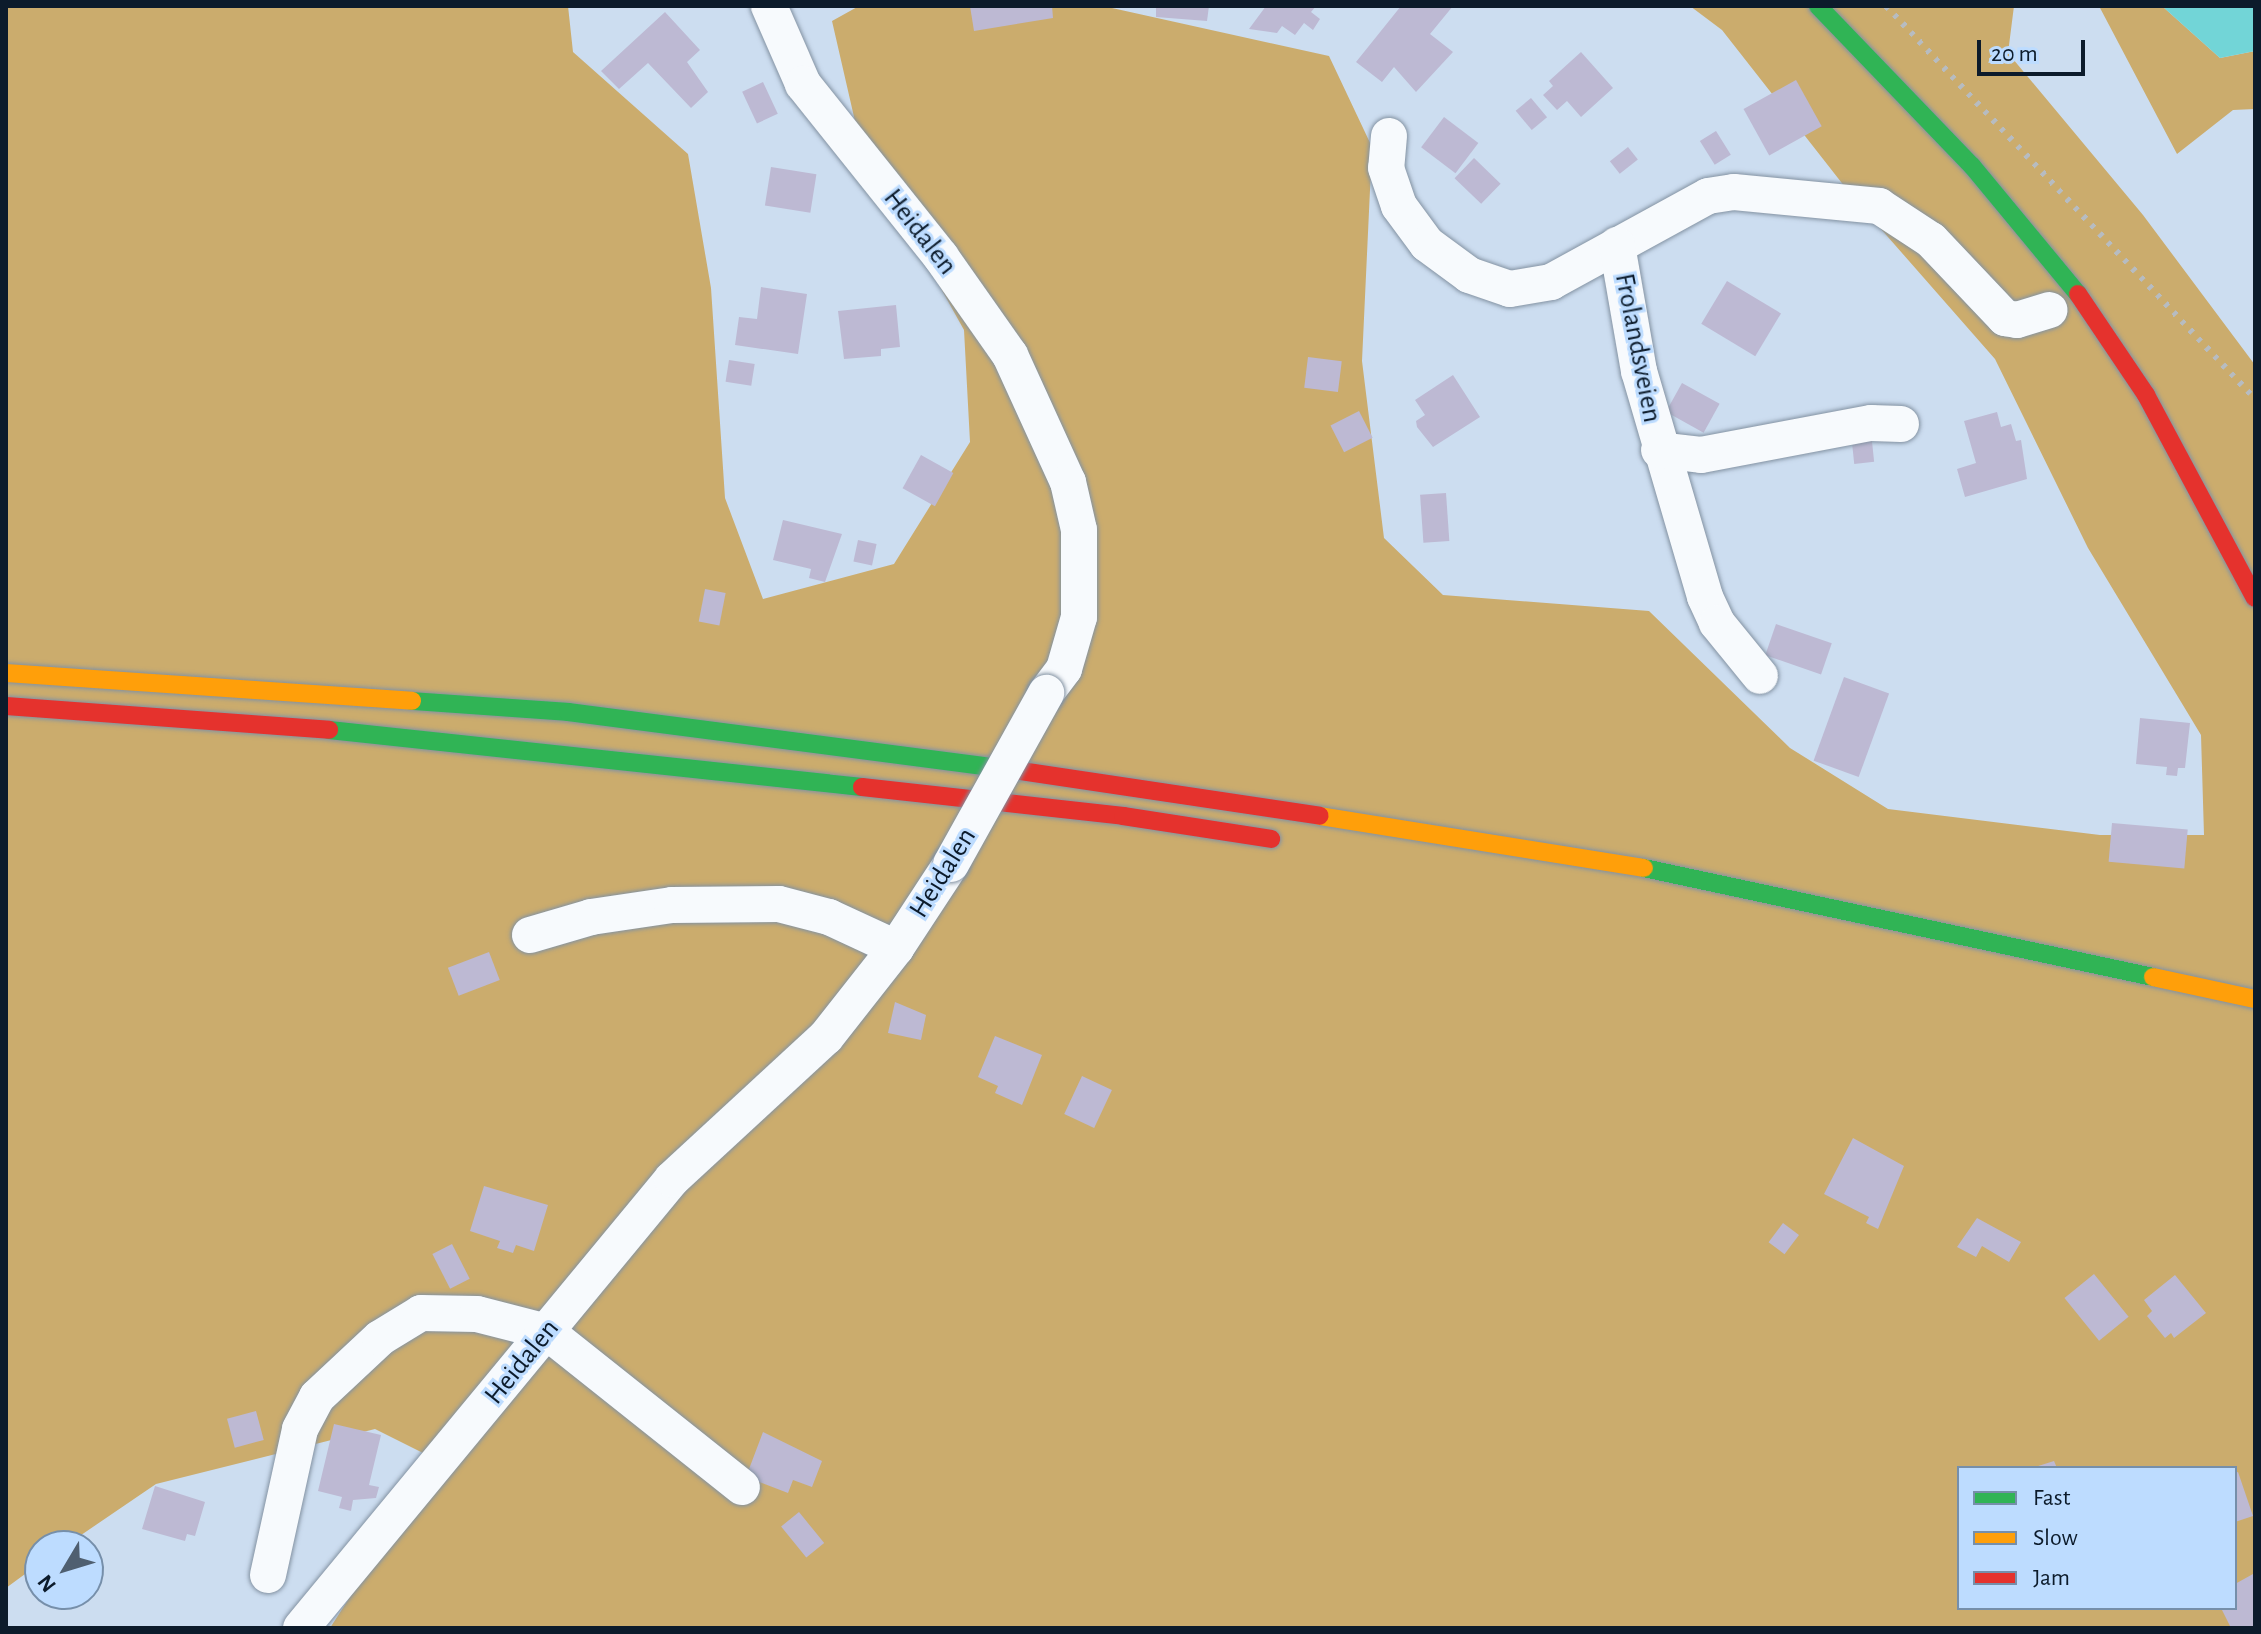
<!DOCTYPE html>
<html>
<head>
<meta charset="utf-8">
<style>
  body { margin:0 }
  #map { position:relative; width:2261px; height:1634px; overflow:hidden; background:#ccddf0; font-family:"Alegreya Sans",sans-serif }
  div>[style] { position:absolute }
  .forest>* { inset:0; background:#cbac6d }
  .water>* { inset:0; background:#72d5d7 }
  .building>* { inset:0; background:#bdb9d3; transform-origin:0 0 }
  .roads { filter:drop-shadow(0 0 2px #8392a2) drop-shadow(0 0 2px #8392a2) }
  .street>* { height:36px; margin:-18px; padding:0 18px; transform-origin:18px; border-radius:18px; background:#f7fafd }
  .fast>* { height:18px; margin:-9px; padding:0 9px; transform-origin:9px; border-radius:9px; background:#30b455 }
  .slow>* { height:18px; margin:-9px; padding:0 9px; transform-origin:9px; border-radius:9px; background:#ff9f0a }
  .jam>* { height:18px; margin:-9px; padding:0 9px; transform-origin:9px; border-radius:9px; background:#e5322d }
  .rail>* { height:6px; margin-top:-3px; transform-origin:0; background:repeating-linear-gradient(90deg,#b7bcc1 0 4px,transparent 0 12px) }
  .bridges { filter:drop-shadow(0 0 2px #8392a2) drop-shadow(0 0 2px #8392a2) }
  .street-bridge>* { height:36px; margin:-18px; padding:0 18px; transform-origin:18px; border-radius:18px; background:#f7fafd }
  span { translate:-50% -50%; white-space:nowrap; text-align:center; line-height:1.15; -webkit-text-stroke:6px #bddcff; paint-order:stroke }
  .street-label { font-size:28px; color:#0c1b2b }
  .frame { position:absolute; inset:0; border:8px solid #0c1b2b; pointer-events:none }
  .legend { position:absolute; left:1957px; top:1466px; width:280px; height:144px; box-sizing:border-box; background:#bddcff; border:2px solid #768faa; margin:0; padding:10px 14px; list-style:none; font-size:24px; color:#0c1b2b }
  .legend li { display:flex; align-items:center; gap:16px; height:40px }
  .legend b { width:40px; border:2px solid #768faa }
  .north { position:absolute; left:24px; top:1530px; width:80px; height:80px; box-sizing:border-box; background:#bddcff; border:2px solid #768faa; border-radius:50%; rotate:232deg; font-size:22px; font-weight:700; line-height:32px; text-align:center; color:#0c1b2b }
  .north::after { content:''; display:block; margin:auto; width:28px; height:36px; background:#4f5f70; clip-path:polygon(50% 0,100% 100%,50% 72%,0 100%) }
  .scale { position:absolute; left:1977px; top:40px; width:108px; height:36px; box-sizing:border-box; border:4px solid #0c1b2b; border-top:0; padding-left:10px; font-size:24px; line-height:28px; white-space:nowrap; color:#0c1b2b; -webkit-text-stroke:6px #bddcff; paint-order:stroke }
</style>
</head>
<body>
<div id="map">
  <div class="forest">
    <div style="clip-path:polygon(evenodd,6px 6px,568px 6px,573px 52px,688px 154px,711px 288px,725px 498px,763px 599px,894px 564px,970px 442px,964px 330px,860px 143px,832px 21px,859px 6px,1103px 6px,1329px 56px,1372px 147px,1362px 361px,1384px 538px,1443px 595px,1649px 611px,1790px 748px,1888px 809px,2100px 835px,2204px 835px,2201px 735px,2088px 548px,1995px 359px,1852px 196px,1722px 30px,1690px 6px,2014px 6px,2008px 53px,2143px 215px,2255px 365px,2255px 1628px,330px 1628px,427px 1477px,433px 1458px,375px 1429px,156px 1484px,65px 1546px,40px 1546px,40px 1563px,6px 1588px,6px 6px,1959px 1468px,2235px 1468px,2235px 1608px,1959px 1608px,1959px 1468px)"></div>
    <div style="clip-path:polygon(2099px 6px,2162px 6px,2220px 58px,2255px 51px,2255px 109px,2233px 110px,2177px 154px)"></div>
  </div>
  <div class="water">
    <div style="clip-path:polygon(2162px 6px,2255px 6px,2255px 51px,2220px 58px)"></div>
  </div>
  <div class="building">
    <div style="clip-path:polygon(970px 6px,1052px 6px,1053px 18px,974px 31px)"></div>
    <div style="clip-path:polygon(1156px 6px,1209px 6px,1207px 21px,1156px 17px)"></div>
    <div style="clip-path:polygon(1266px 6px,1316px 6px,1311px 12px,1320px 19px,1313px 30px,1304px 23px,1295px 35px,1282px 26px,1277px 33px,1249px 29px)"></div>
    <div style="clip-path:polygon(1401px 6px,1453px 6px,1430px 34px,1453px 52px,1416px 92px,1394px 67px,1382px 82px,1356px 62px)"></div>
    <div style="clip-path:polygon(665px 12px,700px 50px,687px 62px,708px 92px,691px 108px,648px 63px,619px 89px,601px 71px)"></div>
    <div style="clip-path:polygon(1581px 52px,1613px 88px,1581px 117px,1567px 101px,1557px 110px,1543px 95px,1553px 86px,1549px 81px)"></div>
    <div style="left:1796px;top:80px;width:53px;height:60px;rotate:61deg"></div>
    <div style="left:763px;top:82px;width:35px;height:23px;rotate:65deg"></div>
    <div style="left:1531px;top:98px;width:25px;height:20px;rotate:50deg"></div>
    <div style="left:1444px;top:117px;width:43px;height:38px;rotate:37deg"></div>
    <div style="left:1716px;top:131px;width:28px;height:19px;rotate:58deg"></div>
    <div style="left:1628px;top:147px;width:16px;height:23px;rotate:52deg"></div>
    <div style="left:1474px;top:158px;width:37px;height:28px;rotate:44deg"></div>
    <div style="left:771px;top:167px;width:46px;height:39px;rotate:9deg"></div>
    <div style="left:1727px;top:281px;width:63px;height:50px;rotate:31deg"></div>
    <div style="clip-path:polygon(761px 287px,807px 294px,798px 354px,735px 345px,739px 317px,757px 319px)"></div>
    <div style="clip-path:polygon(896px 305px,900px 347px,881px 349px,881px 356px,844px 359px,838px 311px)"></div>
    <div style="left:1308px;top:357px;width:34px;height:31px;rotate:7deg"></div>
    <div style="left:729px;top:360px;width:26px;height:22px;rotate:9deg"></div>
    <div style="clip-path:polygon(1453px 375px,1480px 417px,1433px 447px,1417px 427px,1416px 421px,1425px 415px,1415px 400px)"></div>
    <div style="left:1682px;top:383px;width:43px;height:33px;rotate:29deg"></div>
    <div style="left:1359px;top:411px;width:30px;height:32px;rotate:63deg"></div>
    <div style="clip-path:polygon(1997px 412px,2001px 427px,2011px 424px,2016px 441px,2021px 440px,2027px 479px,1965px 497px,1957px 469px,1976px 463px,1964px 421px)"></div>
    <div style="left:1871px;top:432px;width:30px;height:20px;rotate:84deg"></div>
    <div style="left:921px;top:455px;width:37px;height:38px;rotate:29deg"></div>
    <div style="left:1446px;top:493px;width:48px;height:26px;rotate:86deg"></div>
    <div style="clip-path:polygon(783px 520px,842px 534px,825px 582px,809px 578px,811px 569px,773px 560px)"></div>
    <div style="left:858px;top:540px;width:19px;height:22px;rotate:12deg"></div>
    <div style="left:705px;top:589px;width:21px;height:33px;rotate:11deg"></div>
    <div style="left:1776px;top:624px;width:59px;height:33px;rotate:19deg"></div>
    <div style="left:1844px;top:677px;width:48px;height:89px;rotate:20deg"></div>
    <div style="clip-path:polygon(2140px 718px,2190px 723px,2185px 768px,2178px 768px,2177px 776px,2166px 775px,2167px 767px,2136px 764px)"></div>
    <div style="left:2112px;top:823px;width:76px;height:39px;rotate:5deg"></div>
    <div style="left:489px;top:952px;width:30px;height:44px;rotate:69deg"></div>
    <div style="clip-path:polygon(895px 1002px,926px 1015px,921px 1040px,888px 1033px)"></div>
    <div style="clip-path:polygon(995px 1036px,1042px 1055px,1022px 1105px,995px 1093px,998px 1086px,978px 1077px)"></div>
    <div style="left:1082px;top:1076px;width:33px;height:42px;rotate:25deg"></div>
    <div style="clip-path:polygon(1853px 1138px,1904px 1166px,1878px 1229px,1866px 1223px,1869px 1217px,1824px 1194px)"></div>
    <div style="clip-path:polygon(484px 1186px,548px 1205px,534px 1251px,516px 1245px,513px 1253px,497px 1248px,500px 1241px,470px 1231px)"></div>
    <div style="clip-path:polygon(1977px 1218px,2021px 1242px,2009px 1262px,1982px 1246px,1976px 1257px,1957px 1247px)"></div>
    <div style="left:1783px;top:1223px;width:20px;height:24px;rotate:37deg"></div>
    <div style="left:452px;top:1244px;width:39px;height:22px;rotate:63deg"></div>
    <div style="left:2094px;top:1274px;width:55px;height:38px;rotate:51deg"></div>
    <div style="clip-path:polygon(2175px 1275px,2206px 1313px,2174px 1338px,2171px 1333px,2165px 1338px,2147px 1316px,2152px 1311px,2144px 1300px)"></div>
    <div style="left:256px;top:1411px;width:30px;height:30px;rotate:75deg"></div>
    <div style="clip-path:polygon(334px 1424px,381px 1435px,369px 1485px,379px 1487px,376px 1498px,353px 1500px,351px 1511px,339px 1508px,342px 1497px,318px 1491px)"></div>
    <div style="clip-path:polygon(763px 1432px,822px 1461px,812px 1487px,793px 1480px,788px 1493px,746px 1477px)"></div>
    <div style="clip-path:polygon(2054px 1461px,2057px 1468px,2035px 1468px,2035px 1467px)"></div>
    <div style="clip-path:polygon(2238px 1472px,2253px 1516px,2235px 1522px,2235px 1473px)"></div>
    <div style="clip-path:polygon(155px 1486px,205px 1502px,195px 1536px,187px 1534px,185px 1541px,142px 1529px)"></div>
    <div style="left:799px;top:1512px;width:40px;height:23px;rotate:51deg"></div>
    <div style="clip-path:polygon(2253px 1574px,2255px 1628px,2231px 1628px,2221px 1608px,2235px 1608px,2235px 1584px)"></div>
  </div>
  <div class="roads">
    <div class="street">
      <div style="left:769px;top:6px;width:85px;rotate:66.4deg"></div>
      <div style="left:803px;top:84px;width:221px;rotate:51.4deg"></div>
      <div style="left:941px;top:257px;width:120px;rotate:54.9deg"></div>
      <div style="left:1010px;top:355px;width:140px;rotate:65.5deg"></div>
      <div style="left:1068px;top:482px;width:49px;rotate:77.1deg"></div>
      <div style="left:1079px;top:530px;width:87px;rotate:90deg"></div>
      <div style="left:1079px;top:617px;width:54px;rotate:106.1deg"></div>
      <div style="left:1064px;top:669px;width:30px;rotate:127deg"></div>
      <div style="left:1389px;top:136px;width:32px;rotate:95deg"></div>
      <div style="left:1386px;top:168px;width:40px;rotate:71.1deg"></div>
      <div style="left:1399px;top:206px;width:47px;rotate:53.6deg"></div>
      <div style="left:1427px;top:244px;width:52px;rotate:36.4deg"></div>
      <div style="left:1469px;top:275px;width:43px;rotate:18.9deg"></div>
      <div style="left:1510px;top:289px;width:42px;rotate:-9.7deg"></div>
      <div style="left:1551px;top:282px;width:179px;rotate:-28.7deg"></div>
      <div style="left:1708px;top:196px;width:26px;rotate:-9deg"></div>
      <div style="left:1734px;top:192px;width:146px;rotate:5.5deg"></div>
      <div style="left:1879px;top:206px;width:62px;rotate:33.2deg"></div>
      <div style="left:1931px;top:240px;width:108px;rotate:46.5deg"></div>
      <div style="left:2005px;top:318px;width:12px;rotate:9deg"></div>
      <div style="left:2017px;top:320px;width:34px;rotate:-17deg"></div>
      <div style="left:1617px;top:245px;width:128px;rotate:80.1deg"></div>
      <div style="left:1639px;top:371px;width:235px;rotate:73.7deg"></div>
      <div style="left:1705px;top:597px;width:29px;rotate:65deg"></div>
      <div style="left:1717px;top:623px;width:68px;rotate:50.9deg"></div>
      <div style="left:1659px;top:450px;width:42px;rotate:6.8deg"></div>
      <div style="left:1701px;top:455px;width:173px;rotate:-10.7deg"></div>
      <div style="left:1871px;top:423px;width:30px;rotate:2deg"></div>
      <div style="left:530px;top:935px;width:64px;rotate:-16.4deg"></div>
      <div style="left:591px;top:917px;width:82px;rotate:-8.4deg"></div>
      <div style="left:672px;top:905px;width:107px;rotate:-0.5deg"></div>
      <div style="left:779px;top:904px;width:52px;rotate:14.6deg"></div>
      <div style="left:829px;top:917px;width:74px;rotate:24.8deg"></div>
      <div style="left:268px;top:1575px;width:149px;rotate:-77.6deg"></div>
      <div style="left:300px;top:1429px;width:36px;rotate:-62deg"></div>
      <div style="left:317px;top:1397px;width:86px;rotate:-43.1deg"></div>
      <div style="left:380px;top:1338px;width:48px;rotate:-31.4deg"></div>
      <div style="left:421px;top:1313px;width:56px;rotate:1deg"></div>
      <div style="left:477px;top:1314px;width:72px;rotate:14.4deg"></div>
      <div style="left:547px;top:1332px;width:249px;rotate:38.5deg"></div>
      <div style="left:301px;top:1628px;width:582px;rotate:-50.43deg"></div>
      <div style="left:672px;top:1179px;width:209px;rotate:-42.7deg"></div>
      <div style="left:826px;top:1037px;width:113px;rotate:-51.8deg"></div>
      <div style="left:896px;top:948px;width:100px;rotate:-56.8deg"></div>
    </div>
    <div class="fast">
      <div style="left:1818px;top:6px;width:222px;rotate:46.1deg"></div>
      <div style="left:1972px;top:166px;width:166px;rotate:50.4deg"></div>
      <div style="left:412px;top:701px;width:156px;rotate:4deg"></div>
      <div style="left:568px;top:712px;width:450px;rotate:7.4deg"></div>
      <div style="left:329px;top:730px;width:536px;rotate:6.1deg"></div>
      <div style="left:1644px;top:868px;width:521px;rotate:12.09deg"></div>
    </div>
    <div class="slow">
      <div style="left:6px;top:673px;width:407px;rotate:3.9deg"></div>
      <div style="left:1320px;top:816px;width:328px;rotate:9.1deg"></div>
      <div style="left:2153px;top:977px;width:104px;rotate:12.2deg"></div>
    </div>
    <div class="jam">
      <div style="left:2078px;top:294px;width:122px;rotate:56deg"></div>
      <div style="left:2146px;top:395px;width:230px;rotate:61.8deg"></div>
      <div style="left:6px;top:706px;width:324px;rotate:4.2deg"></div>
      <div style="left:1014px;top:770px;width:309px;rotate:8.5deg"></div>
      <div style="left:862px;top:787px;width:263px;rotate:6.3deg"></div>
      <div style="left:1123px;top:816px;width:150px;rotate:8.8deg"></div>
    </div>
  </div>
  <div class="rail">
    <div style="left:1886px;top:6px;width:539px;rotate:46.8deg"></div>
  </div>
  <div class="bridges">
    <div class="street-bridge">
      <div style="left:951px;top:864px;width:196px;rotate:-60.9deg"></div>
    </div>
  </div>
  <div class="street-label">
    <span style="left:920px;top:232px;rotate:52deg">Heidalen</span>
    <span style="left:1638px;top:348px;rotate:79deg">Frolandsveien</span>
    <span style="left:943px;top:873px;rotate:-58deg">Heidalen</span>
    <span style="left:522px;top:1362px;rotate:-51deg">Heidalen</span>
  </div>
  <div class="frame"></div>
  <ul class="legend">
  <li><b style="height:10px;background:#30b455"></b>Fast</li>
  <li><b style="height:10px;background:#ff9f0a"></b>Slow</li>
  <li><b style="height:10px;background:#e5322d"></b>Jam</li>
  </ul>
  <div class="north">N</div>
  <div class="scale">20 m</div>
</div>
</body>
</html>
